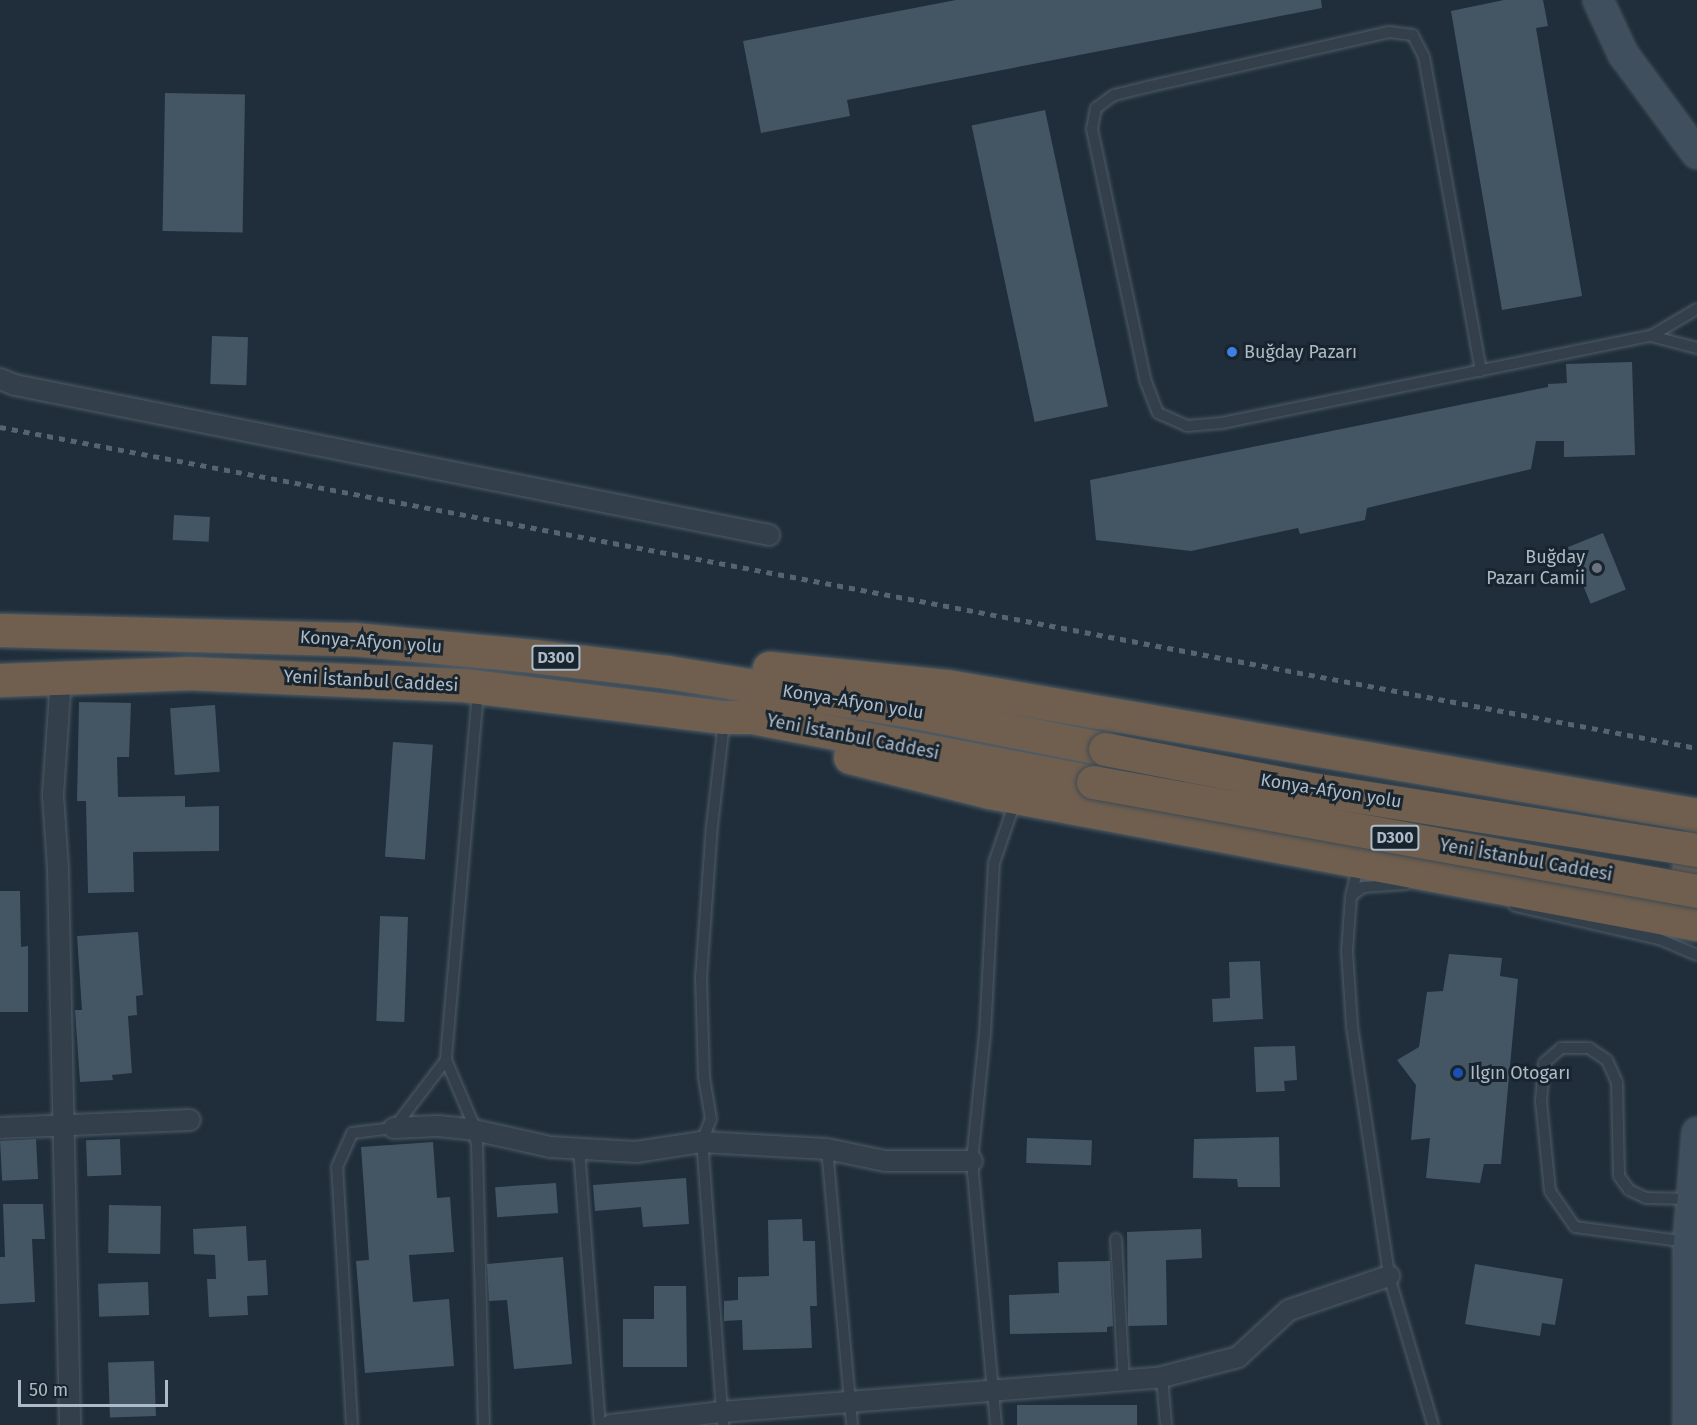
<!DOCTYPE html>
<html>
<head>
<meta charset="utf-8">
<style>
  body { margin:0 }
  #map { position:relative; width:1697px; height:1425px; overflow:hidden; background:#1f2e3a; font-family:"Fira Sans",sans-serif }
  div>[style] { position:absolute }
  .building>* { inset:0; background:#445664; transform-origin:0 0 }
  .roads { filter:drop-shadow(0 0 2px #505d68) drop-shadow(0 0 2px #505d68) }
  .lane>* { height:10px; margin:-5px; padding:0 5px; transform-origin:5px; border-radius:5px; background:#333f4a }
  .street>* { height:20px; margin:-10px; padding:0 10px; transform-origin:10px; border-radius:10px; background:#333f4a }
  .secondary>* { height:28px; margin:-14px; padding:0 14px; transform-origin:14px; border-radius:14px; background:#404f5d }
  .highway>* { height:33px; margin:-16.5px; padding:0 16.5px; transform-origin:16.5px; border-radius:16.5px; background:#705f4f }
  .rail>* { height:4.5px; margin-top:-2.25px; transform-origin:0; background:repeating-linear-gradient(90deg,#546471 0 6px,transparent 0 12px) }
  .bridges { filter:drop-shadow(0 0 2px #3d4a54) drop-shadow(0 0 2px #3d4a54) }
  .highway-bridge>* { height:33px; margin:-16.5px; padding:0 16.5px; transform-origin:16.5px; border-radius:16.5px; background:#705f4f }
  .dots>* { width:16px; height:16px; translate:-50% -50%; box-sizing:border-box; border:3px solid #18242e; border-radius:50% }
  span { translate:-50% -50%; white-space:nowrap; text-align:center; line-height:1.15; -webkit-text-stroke:6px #18242e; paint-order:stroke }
  .shield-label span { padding:2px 4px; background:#18242e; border:2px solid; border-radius:4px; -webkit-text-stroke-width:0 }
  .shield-label { font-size:16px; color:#adbac7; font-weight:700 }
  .poi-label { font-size:18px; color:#adbac7 }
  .left { translate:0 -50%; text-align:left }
  .right { translate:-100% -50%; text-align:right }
  .street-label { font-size:18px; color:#adbac7 }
  .scale { position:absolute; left:18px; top:1380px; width:150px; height:27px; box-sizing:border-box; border:3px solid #adbac7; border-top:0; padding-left:8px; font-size:18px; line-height:21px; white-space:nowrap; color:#adbac7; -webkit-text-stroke:4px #18242e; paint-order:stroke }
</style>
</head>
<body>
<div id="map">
  <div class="building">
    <div style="clip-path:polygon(956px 0,1321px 0,1322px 8px,847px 100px,850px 116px,761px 133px,743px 41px)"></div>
    <div style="clip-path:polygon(1504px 0,1543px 0,1548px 26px,1536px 28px,1582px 296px,1502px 310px,1451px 11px)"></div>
    <div style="left:165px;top:93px;width:80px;height:138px;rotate:1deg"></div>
    <div style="left:1045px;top:110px;width:303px;height:75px;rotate:78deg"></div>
    <div style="left:212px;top:336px;width:36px;height:48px;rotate:2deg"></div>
    <div style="clip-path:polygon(1632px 362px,1635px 455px,1564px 457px,1564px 441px,1536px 441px,1531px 469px,1367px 508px,1365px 520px,1300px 534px,1298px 528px,1191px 551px,1096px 540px,1090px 480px,1548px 387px,1548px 384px,1567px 383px,1566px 364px)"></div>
    <div style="left:174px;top:515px;width:36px;height:25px;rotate:3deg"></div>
    <div style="left:1603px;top:533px;width:61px;height:38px;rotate:68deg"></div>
    <div style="clip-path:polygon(79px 702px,131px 703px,129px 757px,117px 757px,118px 797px,185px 796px,185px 807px,219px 806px,219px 851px,133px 852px,134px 892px,88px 893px,86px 801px,77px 801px)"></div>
    <div style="left:215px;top:705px;width:67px;height:45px;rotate:86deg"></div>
    <div style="left:393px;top:742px;width:40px;height:115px;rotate:4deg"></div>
    <div style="clip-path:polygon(0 891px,20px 891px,21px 947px,28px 946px,28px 1012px,0 1012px)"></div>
    <div style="left:380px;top:916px;width:28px;height:105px;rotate:2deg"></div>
    <div style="clip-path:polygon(138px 932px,143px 995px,136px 996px,137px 1015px,128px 1016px,132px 1073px,112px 1075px,113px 1080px,80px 1082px,75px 1010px,82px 1010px,77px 936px)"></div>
    <div style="clip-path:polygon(1449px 954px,1502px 958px,1500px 976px,1518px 979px,1501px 1164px,1484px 1164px,1480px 1183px,1426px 1178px,1430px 1138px,1411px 1140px,1416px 1085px,1397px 1060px,1419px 1047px,1427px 992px,1443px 991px)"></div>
    <div style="clip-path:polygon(1260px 961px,1263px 1019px,1213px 1022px,1212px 999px,1230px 998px,1229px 962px)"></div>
    <div style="clip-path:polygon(1295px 1046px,1297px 1080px,1284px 1081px,1285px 1091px,1256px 1092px,1254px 1047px)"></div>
    <div style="clip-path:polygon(1279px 1137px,1280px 1187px,1238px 1187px,1237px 1179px,1193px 1178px,1194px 1139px)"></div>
    <div style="left:1027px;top:1138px;width:65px;height:25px;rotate:2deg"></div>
    <div style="left:36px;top:1139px;width:40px;height:36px;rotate:87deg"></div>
    <div style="left:120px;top:1139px;width:36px;height:34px;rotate:88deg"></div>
    <div style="clip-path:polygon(433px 1142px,437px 1198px,450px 1197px,454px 1252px,409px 1255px,413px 1302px,449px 1299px,454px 1366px,365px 1373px,356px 1261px,369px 1260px,361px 1147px)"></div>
    <div style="clip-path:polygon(686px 1178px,689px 1224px,643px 1227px,641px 1207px,595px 1211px,593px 1185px)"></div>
    <div style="left:556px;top:1183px;width:30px;height:61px;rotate:86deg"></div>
    <div style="clip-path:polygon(3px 1204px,43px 1204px,45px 1239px,32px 1239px,35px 1302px,0 1304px,0 1257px,5px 1257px)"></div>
    <div style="left:109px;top:1205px;width:52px;height:48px;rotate:1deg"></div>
    <div style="clip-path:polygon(802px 1219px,803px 1241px,815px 1241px,817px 1306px,810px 1306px,812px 1348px,743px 1350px,742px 1320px,724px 1321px,724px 1301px,738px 1300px,738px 1277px,769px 1276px,768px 1220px)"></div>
    <div style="clip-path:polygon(246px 1226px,248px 1261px,266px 1260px,268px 1295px,247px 1296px,248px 1315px,209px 1317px,207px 1279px,216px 1279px,215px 1255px,194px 1254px,193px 1229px)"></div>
    <div style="clip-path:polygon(1201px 1229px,1202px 1258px,1166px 1260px,1167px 1325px,1128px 1326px,1127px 1232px)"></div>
    <div style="clip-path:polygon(563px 1257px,572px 1364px,514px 1369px,507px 1300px,489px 1301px,487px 1264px)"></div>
    <div style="clip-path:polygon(1110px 1261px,1113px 1326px,1107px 1327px,1107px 1332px,1010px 1334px,1009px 1295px,1059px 1293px,1058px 1262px)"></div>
    <div style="clip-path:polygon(1475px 1264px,1563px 1279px,1555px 1325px,1542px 1323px,1540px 1336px,1465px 1324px)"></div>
    <div style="left:148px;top:1282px;width:33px;height:50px;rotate:88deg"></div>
    <div style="clip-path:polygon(654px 1286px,686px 1286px,687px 1367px,623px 1367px,623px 1319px,654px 1319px)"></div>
    <div style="left:154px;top:1361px;width:55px;height:46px;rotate:88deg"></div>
    <div style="left:1017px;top:1405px;width:120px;height:20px"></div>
  </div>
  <div class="roads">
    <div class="lane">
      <div style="left:1651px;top:336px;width:48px;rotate:14.6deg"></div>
      <div style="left:1481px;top:371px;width:319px;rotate:-100.3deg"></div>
      <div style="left:1424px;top:57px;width:25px;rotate:-117deg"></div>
      <div style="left:1413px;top:35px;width:24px;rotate:-173deg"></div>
      <div style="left:1389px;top:32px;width:248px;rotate:167.2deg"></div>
      <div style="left:1147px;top:87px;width:34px;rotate:166deg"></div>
      <div style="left:1114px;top:95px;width:22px;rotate:144deg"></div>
      <div style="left:1096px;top:108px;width:21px;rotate:101deg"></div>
      <div style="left:1092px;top:129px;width:259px;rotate:78deg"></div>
      <div style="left:1146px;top:382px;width:33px;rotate:69deg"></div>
      <div style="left:1158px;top:413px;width:32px;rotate:24deg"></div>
      <div style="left:1187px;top:426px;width:35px;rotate:-5deg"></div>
      <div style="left:1222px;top:423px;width:438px;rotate:-11.5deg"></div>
      <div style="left:1651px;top:336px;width:53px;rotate:-30.4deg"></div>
      <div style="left:478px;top:692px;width:369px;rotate:95deg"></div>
      <div style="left:446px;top:1060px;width:66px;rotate:66.9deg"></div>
      <div style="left:472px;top:1121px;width:24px;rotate:78deg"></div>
      <div style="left:477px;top:1144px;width:281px;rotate:88.6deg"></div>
      <div style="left:1406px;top:884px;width:43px;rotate:176deg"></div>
      <div style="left:1363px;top:887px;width:15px;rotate:143deg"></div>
      <div style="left:1351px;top:896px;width:55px;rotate:94.2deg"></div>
      <div style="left:1347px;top:951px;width:76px;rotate:86.2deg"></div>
      <div style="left:1352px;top:1027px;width:252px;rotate:81.5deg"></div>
      <div style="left:1389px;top:1276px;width:155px;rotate:73.5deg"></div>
      <div style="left:1351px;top:896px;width:33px;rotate:-76deg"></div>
      <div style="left:1515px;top:906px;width:148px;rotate:12.9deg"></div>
      <div style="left:1659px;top:939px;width:41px;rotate:22.8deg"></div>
      <div style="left:579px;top:1148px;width:278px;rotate:85.7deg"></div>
      <div style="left:827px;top:1149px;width:277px;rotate:84.8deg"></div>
      <div style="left:1116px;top:1239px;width:141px;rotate:86.8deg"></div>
      <div style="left:1688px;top:1242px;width:114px;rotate:-172.4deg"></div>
      <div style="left:1575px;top:1227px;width:44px;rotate:-124.8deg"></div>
      <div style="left:1550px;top:1191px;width:90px;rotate:-95.7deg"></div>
      <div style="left:1541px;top:1101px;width:38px;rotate:-85deg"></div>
      <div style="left:1544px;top:1063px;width:23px;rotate:-41deg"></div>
      <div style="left:1561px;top:1048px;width:28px"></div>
      <div style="left:1589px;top:1048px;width:22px;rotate:34deg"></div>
      <div style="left:1607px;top:1060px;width:24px;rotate:66deg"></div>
      <div style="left:1617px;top:1082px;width:94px;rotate:88.8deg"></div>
      <div style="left:1619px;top:1176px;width:17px;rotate:54deg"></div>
      <div style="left:1629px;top:1190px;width:19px;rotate:25deg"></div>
      <div style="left:1646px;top:1198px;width:45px;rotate:1.3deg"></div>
      <div style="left:1162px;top:1377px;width:48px;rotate:85.2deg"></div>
      <div style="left:352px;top:1425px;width:258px;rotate:-93.3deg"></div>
      <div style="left:337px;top:1167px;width:37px;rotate:-66deg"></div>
      <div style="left:352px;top:1133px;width:42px;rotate:-6.8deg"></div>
      <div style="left:394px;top:1128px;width:86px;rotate:-52.6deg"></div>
      <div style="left:723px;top:1425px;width:284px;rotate:-94.2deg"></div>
      <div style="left:702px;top:1142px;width:25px;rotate:-69deg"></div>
      <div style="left:711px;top:1119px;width:43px;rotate:-99.5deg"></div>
      <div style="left:704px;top:1077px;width:99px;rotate:-91.7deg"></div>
      <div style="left:701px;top:978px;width:152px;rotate:-85.9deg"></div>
      <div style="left:712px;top:826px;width:105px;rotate:-83.4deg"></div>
      <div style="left:996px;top:1425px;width:265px;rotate:-95.2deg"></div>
      <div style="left:972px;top:1161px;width:128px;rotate:-84.2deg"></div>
      <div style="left:985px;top:1034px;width:171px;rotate:-87deg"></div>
      <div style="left:994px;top:863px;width:65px;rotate:-71deg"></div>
    </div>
    <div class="street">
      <div style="left:0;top:379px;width:16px;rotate:22deg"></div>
      <div style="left:15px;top:385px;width:769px;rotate:11.25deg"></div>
      <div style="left:61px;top:677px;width:118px;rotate:93.9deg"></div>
      <div style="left:53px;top:795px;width:74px;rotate:86.1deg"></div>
      <div style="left:58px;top:869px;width:556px;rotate:88.76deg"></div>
      <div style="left:0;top:1128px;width:190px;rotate:-2.4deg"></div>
      <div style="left:394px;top:1128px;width:44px;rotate:-2.6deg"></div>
      <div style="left:438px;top:1126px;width:36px;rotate:6deg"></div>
      <div style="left:474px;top:1130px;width:78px;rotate:12.6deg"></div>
      <div style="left:550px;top:1147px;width:86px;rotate:3.3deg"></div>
      <div style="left:636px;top:1152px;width:67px;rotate:-8.6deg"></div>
      <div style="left:702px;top:1142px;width:125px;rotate:3.2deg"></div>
      <div style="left:827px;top:1149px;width:59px;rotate:11.7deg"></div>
      <div style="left:885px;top:1161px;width:87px"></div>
      <div style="left:611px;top:1425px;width:112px;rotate:-6.7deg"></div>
      <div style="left:722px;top:1412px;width:441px;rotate:-4.5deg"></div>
      <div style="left:1162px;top:1377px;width:79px;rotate:-14.7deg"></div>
      <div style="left:1238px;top:1357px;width:69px;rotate:-42.7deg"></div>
      <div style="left:1289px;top:1310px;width:106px;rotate:-18.8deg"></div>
    </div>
    <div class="secondary">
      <div style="left:1598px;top:0;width:60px;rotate:65.2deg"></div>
      <div style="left:1623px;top:54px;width:124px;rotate:53.5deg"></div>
      <div style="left:1688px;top:1425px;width:183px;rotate:-90deg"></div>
      <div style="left:1688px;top:1242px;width:110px;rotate:-85.3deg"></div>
    </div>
    <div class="highway">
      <div style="left:0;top:630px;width:353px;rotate:1.5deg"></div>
      <div style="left:353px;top:639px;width:181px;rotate:5.4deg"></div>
      <div style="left:533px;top:656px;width:135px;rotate:6.8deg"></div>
      <div style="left:667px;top:672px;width:247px;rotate:9.1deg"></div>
      <div style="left:911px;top:711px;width:198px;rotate:11.1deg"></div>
      <div style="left:769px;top:668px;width:179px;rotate:5.8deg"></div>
      <div style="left:947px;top:686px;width:761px;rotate:9.76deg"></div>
      <div style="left:0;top:680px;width:187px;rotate:-2.1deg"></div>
      <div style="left:187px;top:673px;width:276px;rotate:2.5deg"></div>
      <div style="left:463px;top:685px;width:263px;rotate:7deg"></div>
      <div style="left:724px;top:717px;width:28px"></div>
      <div style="left:752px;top:717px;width:347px;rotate:10.8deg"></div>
      <div style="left:850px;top:757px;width:143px;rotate:14.1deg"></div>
      <div style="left:989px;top:792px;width:720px;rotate:10.56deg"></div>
      <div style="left:1697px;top:844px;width:17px;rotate:118deg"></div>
      <div style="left:1689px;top:859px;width:24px;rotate:92deg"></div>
      <div style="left:1688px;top:883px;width:28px;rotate:71deg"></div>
    </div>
  </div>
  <div class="rail">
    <div style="left:0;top:427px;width:1727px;rotate:10.71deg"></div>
  </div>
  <div class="bridges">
    <div class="highway-bridge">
      <div style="left:1105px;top:749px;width:205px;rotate:11deg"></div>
      <div style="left:1306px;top:788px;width:396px;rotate:9deg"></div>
      <div style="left:1093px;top:782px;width:614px;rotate:10.23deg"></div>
    </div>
  </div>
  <div class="dots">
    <div style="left:1232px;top:352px;background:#3f7fe0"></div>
    <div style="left:1597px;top:568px;background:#6b7280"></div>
    <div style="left:1458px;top:1073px;background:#1a4fb4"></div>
  </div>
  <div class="shield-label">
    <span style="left:556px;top:658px">D300</span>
    <span style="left:1395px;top:838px">D300</span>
  </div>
  <div class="poi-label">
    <span class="left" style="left:1244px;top:352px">Buğday Pazarı</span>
    <span class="right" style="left:1585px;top:568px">Buğday<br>Pazarı Camii</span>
    <span class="left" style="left:1470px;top:1073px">Ilgın Otogarı</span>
  </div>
  <div class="street-label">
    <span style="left:371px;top:642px;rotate:4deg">Konya-Afyon yolu</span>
    <span style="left:371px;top:681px;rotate:3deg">Yeni İstanbul Caddesi</span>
    <span style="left:853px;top:702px;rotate:9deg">Konya-Afyon yolu</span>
    <span style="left:853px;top:737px;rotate:11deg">Yeni İstanbul Caddesi</span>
    <span style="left:1331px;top:791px;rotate:9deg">Konya-Afyon yolu</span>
    <span style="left:1526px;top:860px;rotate:10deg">Yeni İstanbul Caddesi</span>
  </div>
  <div class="scale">50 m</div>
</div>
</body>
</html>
